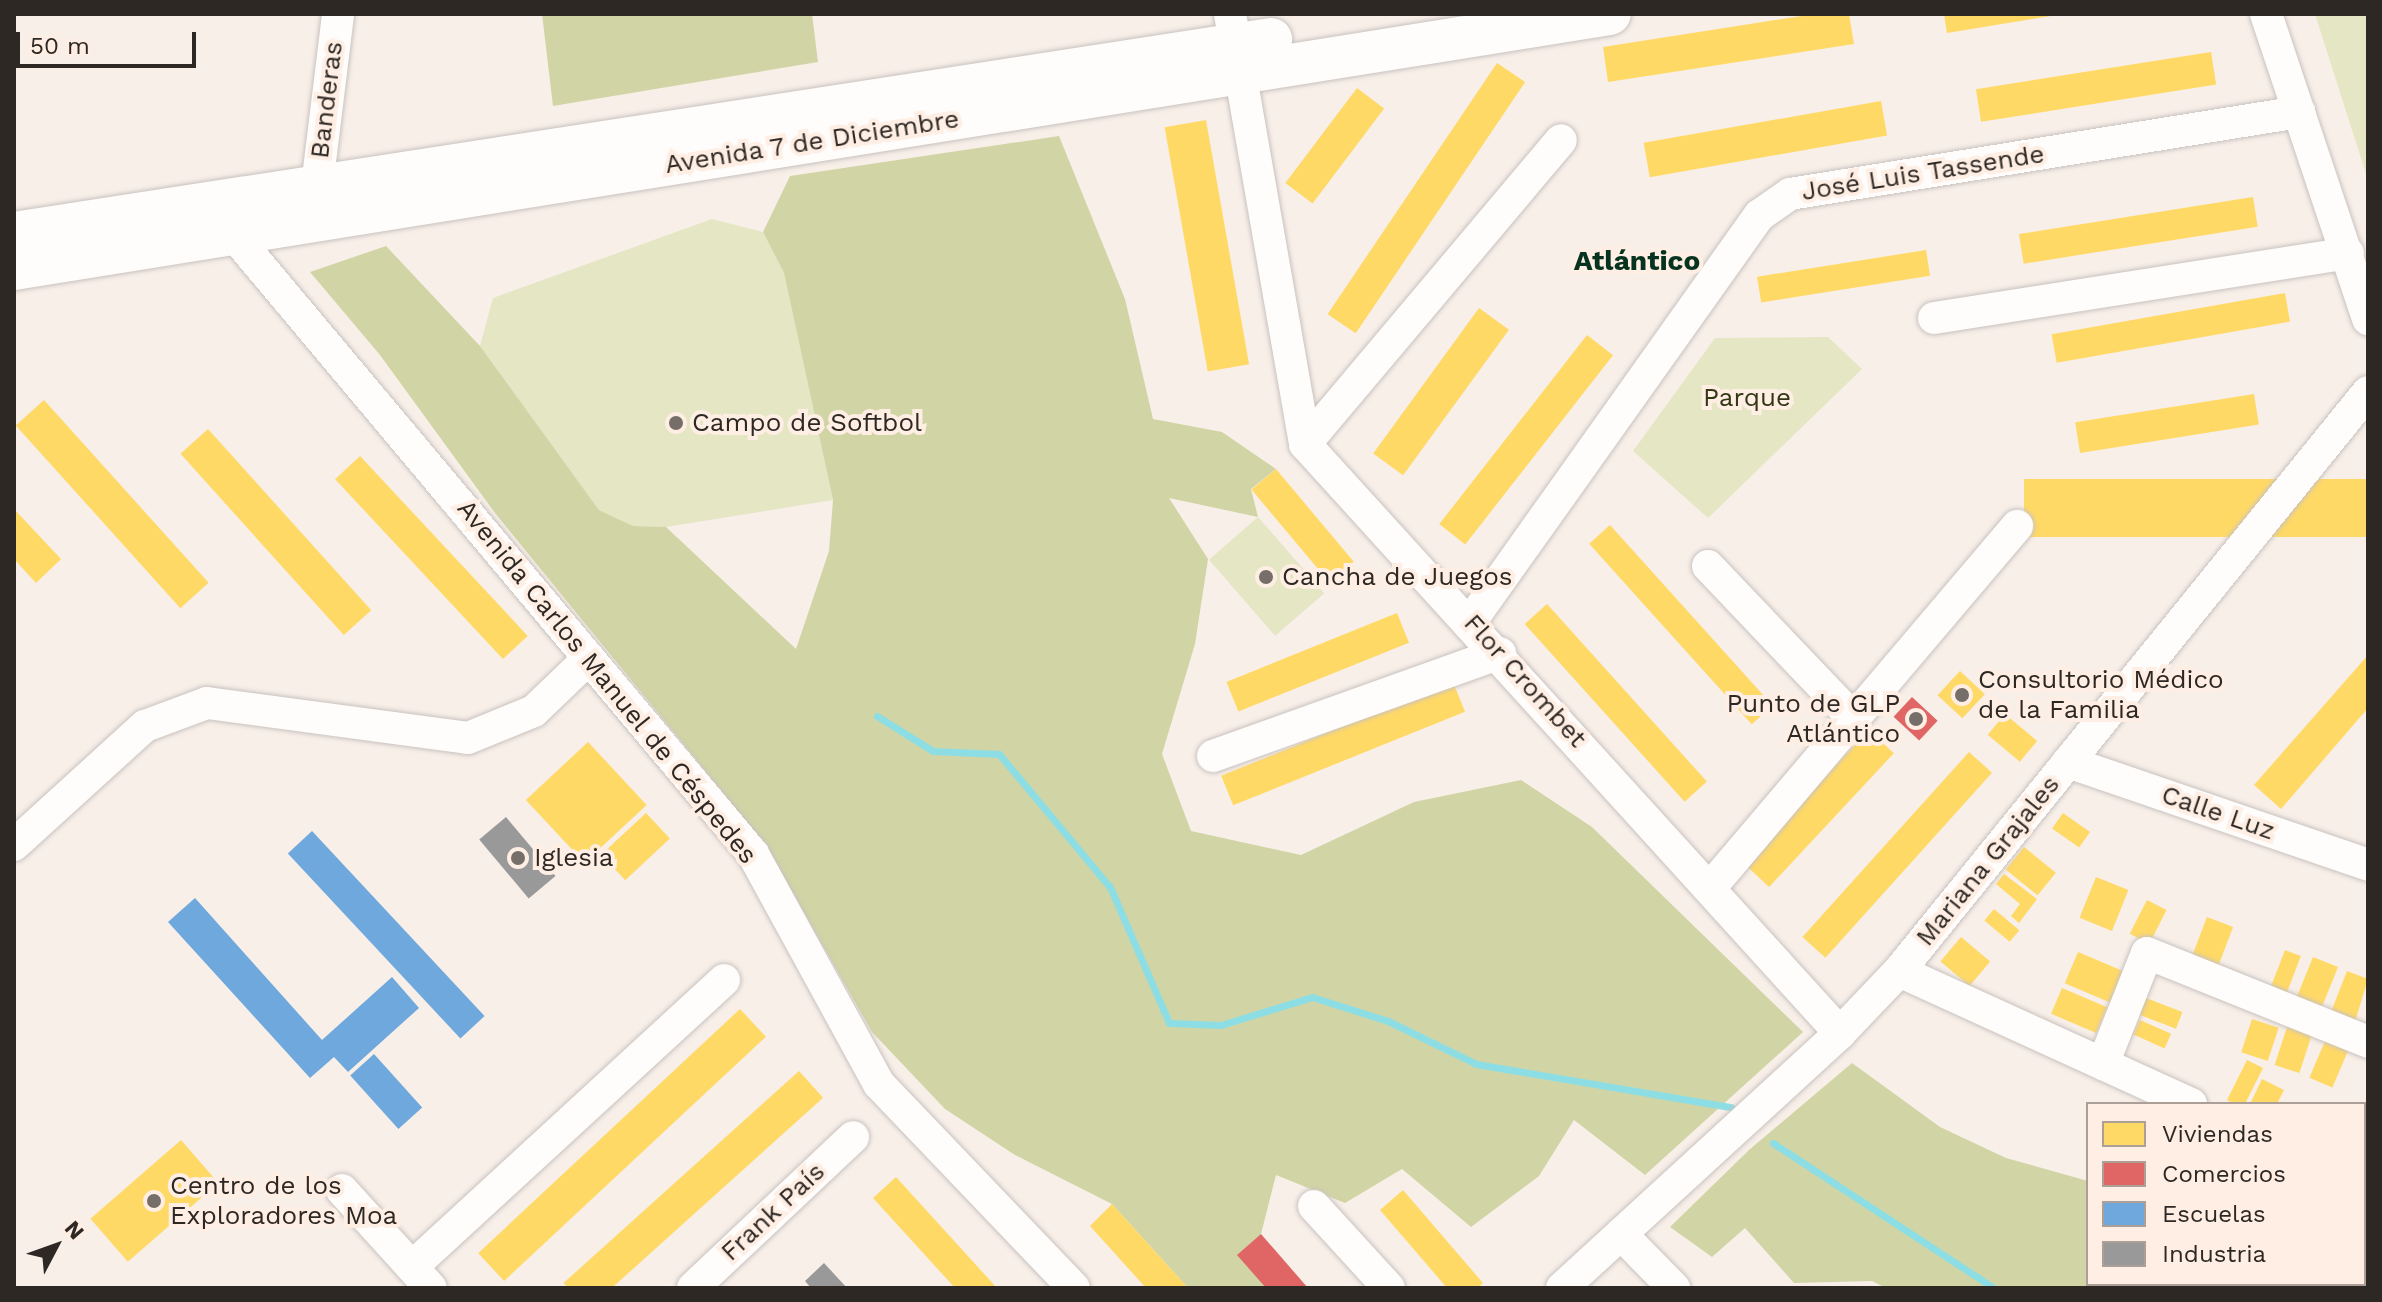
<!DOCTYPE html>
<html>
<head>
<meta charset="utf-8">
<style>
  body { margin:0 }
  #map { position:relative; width:2382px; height:1302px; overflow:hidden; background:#f8efe9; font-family:"Work Sans",sans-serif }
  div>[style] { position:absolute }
  .green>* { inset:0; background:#e4e6c4; transform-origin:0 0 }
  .forest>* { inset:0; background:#d1d5a5 }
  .homes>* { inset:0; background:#ffd966; transform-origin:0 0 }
  .shops>* { inset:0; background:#e06666; transform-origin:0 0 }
  .schools>* { inset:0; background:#6fa8dc; transform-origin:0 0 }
  .industry>* { inset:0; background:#999; transform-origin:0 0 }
  .stream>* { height:7px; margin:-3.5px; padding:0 3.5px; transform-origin:3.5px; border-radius:3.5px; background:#8ddee4 }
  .roads { filter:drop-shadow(0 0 2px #c9c2be) drop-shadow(0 0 2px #c9c2be) }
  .minor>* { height:32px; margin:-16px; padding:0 16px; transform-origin:16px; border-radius:16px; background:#fefdfc }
  .major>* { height:42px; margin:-21px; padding:0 21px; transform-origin:21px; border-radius:21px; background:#fefdfc }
  .dots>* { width:22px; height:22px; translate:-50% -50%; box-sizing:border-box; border:4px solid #feeee3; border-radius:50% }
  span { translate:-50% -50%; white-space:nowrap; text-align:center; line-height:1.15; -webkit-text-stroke:8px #feeee3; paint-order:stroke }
  .street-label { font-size:26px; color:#2e2824 }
  .park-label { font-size:26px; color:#323714 }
  .poi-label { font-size:26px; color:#2e2824 }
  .left { translate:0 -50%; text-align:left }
  .right { translate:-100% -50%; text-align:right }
  .neighbourhood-label { font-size:28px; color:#053320; font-weight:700 }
  .frame { position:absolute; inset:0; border:16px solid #2e2824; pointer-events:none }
  .legend { position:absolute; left:2086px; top:1102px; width:280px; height:184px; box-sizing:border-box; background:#feeee3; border:2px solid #ab9f97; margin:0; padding:10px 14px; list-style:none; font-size:24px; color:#2e2824 }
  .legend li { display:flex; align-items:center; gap:16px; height:40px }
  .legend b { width:40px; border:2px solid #ab9f97 }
  .north { position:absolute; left:16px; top:1206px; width:80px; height:80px; -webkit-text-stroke:6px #feeee3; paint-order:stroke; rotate:49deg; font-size:22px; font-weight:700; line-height:32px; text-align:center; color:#2e2824 }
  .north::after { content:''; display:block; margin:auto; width:28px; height:36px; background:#2e2824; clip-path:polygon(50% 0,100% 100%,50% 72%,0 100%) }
  .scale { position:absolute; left:16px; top:32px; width:180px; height:36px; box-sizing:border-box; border:4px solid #2e2824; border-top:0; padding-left:10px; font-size:24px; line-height:28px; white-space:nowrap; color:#2e2824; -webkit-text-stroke:6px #feeee3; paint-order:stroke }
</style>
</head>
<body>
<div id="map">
  <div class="green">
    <div style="clip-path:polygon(2315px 14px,2368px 14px,2368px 180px)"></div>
    <div style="clip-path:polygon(712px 219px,763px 232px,784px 273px,833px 500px,666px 527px,633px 526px,599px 510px,480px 346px,493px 298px)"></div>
    <div style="clip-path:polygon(1828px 337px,1862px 369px,1708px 518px,1633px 451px,1715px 338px)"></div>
    <div style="left:1258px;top:517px;width:101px;height:65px;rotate:49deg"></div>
  </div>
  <div class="forest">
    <div style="clip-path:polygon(542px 14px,812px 14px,818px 62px,553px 106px)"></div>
    <div style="clip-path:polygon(1059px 136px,1125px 299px,1153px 419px,1222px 432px,1276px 469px,1251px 489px,1258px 517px,1169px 498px,1208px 559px,1195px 644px,1162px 754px,1191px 831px,1301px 855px,1414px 802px,1521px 780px,1592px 827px,1803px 1032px,1645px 1175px,1574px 1120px,1539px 1176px,1471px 1227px,1402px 1169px,1345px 1203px,1276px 1175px,1261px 1234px,1266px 1288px,1188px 1288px,1112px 1204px,1015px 1155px,945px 1109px,872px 1032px,765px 844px,495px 513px,380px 355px,310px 272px,386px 246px,480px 346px,599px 510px,633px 526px,666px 527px,796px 649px,829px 551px,833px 500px,784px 273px,763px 232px,790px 176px)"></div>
    <div style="clip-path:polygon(1852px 1063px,1940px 1127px,2006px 1158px,2088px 1181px,2088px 1284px,2308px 1288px,1886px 1288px,1872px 1281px,1794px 1283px,1745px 1228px,1712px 1257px,1670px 1227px,1750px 1149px)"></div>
  </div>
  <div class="homes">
    <div style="clip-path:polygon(1814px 14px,1849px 14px,1854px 44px,1608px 82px,1603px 47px)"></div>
    <div style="clip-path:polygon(1944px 14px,2051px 14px,2051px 16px,1947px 33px)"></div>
    <div style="left:2211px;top:52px;width:33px;height:238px;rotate:81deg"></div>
    <div style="left:1497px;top:63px;width:34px;height:303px;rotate:34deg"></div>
    <div style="left:1357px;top:88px;width:34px;height:119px;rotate:37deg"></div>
    <div style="left:1881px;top:101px;width:35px;height:241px;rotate:80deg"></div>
    <div style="left:1206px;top:120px;width:248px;height:42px;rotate:80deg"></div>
    <div style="left:2253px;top:197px;width:30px;height:237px;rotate:81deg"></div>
    <div style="left:1926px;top:250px;width:26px;height:171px;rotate:81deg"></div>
    <div style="left:2285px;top:293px;width:29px;height:237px;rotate:80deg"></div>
    <div style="left:1479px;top:308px;width:37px;height:180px;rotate:36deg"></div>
    <div style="left:1587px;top:335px;width:33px;height:240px;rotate:38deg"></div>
    <div style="left:2254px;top:394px;width:31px;height:181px;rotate:81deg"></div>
    <div style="left:44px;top:400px;width:246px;height:38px;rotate:48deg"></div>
    <div style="left:208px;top:429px;width:244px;height:37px;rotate:48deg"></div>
    <div style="left:360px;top:456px;width:246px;height:34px;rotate:47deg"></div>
    <div style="left:1276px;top:469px;width:121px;height:32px;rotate:50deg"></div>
    <div style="left:2368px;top:479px;width:58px;height:344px;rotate:90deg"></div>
    <div style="clip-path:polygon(14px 509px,61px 559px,36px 583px,14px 559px)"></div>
    <div style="left:1610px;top:525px;width:243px;height:28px;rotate:48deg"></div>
    <div style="left:1547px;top:604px;width:239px;height:30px;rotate:48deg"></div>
    <div style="left:1397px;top:613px;width:32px;height:184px;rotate:68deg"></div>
    <div style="clip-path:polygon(2368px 655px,2368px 708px,2281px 809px,2254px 785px)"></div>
    <div style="left:1960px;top:671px;width:34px;height:33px;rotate:43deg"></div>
    <div style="left:1453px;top:682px;width:32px;height:250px;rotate:68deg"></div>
    <div style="left:2005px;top:714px;width:42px;height:27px;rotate:40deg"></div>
    <div style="left:1869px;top:730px;width:34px;height:183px;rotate:43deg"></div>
    <div style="left:588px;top:742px;width:86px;height:85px;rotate:47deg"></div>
    <div style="left:1969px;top:752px;width:31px;height:249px;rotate:42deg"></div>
    <div style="left:646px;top:813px;width:35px;height:61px;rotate:47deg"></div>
    <div style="left:2063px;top:813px;width:33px;height:19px;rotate:35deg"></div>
    <div style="left:2024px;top:847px;width:41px;height:29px;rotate:39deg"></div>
    <div style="clip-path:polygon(2004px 874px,2037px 899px,2019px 923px,2011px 916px,2020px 904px,1996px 884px)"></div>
    <div style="left:2096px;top:877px;width:35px;height:44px;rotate:22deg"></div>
    <div style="left:2147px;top:900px;width:22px;height:38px;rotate:27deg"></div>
    <div style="left:1994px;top:909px;width:33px;height:15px;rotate:40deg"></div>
    <div style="left:2207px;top:917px;width:28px;height:47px;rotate:21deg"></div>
    <div style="left:1961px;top:937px;width:38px;height:32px;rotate:40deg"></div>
    <div style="left:2285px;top:950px;width:17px;height:40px;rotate:21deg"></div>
    <div style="left:2078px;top:952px;width:50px;height:34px;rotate:23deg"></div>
    <div style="left:2313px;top:957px;width:27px;height:46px;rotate:22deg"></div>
    <div style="clip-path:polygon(2347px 971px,2368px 979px,2355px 1022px,2331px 1012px)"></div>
    <div style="left:2062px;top:988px;width:49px;height:28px;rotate:23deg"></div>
    <div style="left:2146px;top:998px;width:39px;height:18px;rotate:21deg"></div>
    <div style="left:740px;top:1009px;width:38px;height:358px;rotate:47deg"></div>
    <div style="left:2252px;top:1019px;width:28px;height:35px;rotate:18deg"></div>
    <div style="left:2140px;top:1020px;width:34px;height:16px;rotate:24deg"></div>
    <div style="left:2287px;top:1027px;width:26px;height:40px;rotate:18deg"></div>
    <div style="left:2325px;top:1041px;width:25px;height:40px;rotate:23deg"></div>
    <div style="clip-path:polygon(2247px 1060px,2263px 1068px,2245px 1104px,2234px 1104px,2227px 1100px)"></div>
    <div style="left:799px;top:1071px;width:36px;height:317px;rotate:48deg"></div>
    <div style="clip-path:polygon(2262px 1079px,2284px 1090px,2277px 1104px,2250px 1104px)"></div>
    <div style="clip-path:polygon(2368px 1119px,2368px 1172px,2364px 1170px)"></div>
    <div style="left:181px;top:1140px;width:57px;height:120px;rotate:49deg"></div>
    <div style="clip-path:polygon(896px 1177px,997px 1288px,955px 1288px,873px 1198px)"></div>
    <div style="clip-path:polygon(1403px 1190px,1483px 1283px,1477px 1288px,1447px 1288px,1380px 1210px)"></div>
    <div style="clip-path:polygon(1112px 1204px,1188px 1288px,1146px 1288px,1090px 1226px)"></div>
  </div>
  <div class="shops">
    <div style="left:1912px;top:697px;width:35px;height:27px;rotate:43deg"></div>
    <div style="clip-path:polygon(1261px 1234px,1308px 1288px,1266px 1288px,1237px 1255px)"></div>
  </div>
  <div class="schools">
    <div style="left:312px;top:831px;width:253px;height:33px;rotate:47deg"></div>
    <div style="clip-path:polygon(195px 898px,322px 1040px,392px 977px,419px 1008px,348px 1072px,334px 1057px,310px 1078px,168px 922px)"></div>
    <div style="left:374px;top:1054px;width:72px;height:32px;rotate:48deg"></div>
  </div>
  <div class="industry">
    <div style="left:506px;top:817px;width:77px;height:35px;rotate:50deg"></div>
    <div style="clip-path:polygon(824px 1263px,847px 1288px,811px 1288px,805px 1281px)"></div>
  </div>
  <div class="stream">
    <div style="left:877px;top:716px;width:66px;rotate:32deg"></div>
    <div style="left:933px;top:751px;width:66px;rotate:2.6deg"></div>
    <div style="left:999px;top:754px;width:173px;rotate:50.2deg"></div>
    <div style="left:1110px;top:887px;width:148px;rotate:66.5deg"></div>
    <div style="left:1169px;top:1023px;width:52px;rotate:2.2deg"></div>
    <div style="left:1221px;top:1025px;width:95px;rotate:-17.1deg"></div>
    <div style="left:1312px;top:997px;width:80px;rotate:17.5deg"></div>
    <div style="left:1388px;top:1021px;width:98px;rotate:26deg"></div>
    <div style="left:1476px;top:1064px;width:259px;rotate:9.6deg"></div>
    <div style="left:1773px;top:1143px;width:264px;rotate:33.3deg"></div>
  </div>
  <div class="roads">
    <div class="minor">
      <div style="left:1230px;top:14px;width:436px;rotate:80.1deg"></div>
      <div style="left:1305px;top:444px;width:796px;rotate:47.75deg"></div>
      <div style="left:2266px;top:14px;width:322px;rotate:71.5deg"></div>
      <div style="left:317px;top:186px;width:173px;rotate:-83deg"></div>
      <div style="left:223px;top:222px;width:825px;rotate:50.02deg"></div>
      <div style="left:753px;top:854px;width:262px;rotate:61.3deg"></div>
      <div style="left:879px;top:1084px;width:282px;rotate:46.3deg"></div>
      <div style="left:1934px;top:318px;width:419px;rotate:-8.9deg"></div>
      <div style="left:1305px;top:444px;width:397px;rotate:-49.9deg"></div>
      <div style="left:1708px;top:566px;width:210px;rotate:46.4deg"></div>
      <div style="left:1471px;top:621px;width:498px;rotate:-54.6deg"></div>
      <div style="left:1760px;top:215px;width:37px;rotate:-35deg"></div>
      <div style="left:1790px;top:194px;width:516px;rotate:-9.15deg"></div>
      <div style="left:1213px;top:756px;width:305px;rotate:-19.7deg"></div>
      <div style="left:2068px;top:762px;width:317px;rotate:18.9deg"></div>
      <div style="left:14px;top:845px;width:177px;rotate:-42.3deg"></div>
      <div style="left:145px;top:726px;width:66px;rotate:-20.4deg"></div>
      <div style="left:207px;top:703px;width:263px;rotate:7.6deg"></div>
      <div style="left:468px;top:738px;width:71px;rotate:-22.2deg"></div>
      <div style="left:534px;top:711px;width:76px;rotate:-43.9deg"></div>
      <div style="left:1710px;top:888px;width:475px;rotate:-49.7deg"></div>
      <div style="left:1899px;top:971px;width:321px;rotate:24.5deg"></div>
      <div style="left:2103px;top:1064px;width:119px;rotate:-68.4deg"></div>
      <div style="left:2147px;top:953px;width:238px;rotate:21.9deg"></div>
      <div style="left:2364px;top:1182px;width:4px;rotate:27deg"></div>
      <div style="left:342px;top:1190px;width:132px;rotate:47.8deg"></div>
      <div style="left:1314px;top:1206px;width:111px;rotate:47.6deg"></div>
      <div style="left:1621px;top:1234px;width:76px;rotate:45.5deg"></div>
      <div style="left:412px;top:1267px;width:424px;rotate:-42.6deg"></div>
      <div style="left:693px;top:1288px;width:220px;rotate:-43.3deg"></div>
      <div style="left:1562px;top:1288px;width:377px;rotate:-42.5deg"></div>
      <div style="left:1840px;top:1033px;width:86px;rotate:-46.4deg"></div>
      <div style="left:1899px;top:971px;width:745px;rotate:-50.99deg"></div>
    </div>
    <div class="major">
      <div style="left:14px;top:233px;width:1272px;rotate:-8.77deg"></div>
      <div style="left:14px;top:269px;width:1616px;rotate:-9.08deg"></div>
    </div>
  </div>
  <div class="dots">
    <div style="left:676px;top:423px;background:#756e69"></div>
    <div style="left:1266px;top:577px;background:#756e69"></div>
    <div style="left:1962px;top:695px;background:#756e69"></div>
    <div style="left:1916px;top:719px;background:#756e69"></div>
    <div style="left:518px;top:858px;background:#756e69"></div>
    <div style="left:154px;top:1201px;background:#756e69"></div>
  </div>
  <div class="street-label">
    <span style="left:327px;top:100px;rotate:-83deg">Banderas</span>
    <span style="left:812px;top:142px;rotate:-9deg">Avenida 7 de Diciembre</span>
    <span style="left:1923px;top:173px;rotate:-9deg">José Luis Tassende</span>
    <span style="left:1525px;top:681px;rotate:48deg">Flor Crombet</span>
    <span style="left:607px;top:682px;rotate:51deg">Avenida Carlos Manuel de Céspedes</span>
    <span style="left:2218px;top:813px;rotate:19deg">Calle Luz</span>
    <span style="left:1988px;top:861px;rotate:-51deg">Mariana Grajales</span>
    <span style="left:773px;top:1212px;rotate:-43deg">Frank País</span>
  </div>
  <div class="park-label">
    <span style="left:1747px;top:398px">Parque</span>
  </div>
  <div class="poi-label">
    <span class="left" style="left:692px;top:423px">Campo de Softbol</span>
    <span class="left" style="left:1282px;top:577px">Cancha de Juegos</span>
    <span class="left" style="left:1978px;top:695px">Consultorio Médico<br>de la Familia</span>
    <span class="right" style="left:1900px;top:719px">Punto de GLP<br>Atlántico</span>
    <span class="left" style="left:534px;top:858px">Iglesia</span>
    <span class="left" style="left:170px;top:1201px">Centro de los<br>Exploradores Moa</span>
  </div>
  <div class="neighbourhood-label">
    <span style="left:1637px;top:261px">Atlántico</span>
  </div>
  <div class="frame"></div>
  <ul class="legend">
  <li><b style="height:22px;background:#ffd966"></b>Viviendas</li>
  <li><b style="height:22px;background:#e06666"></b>Comercios</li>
  <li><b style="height:22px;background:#6fa8dc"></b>Escuelas</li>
  <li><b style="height:22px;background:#999"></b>Industria</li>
  </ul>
  <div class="north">N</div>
  <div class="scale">50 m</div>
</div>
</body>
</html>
